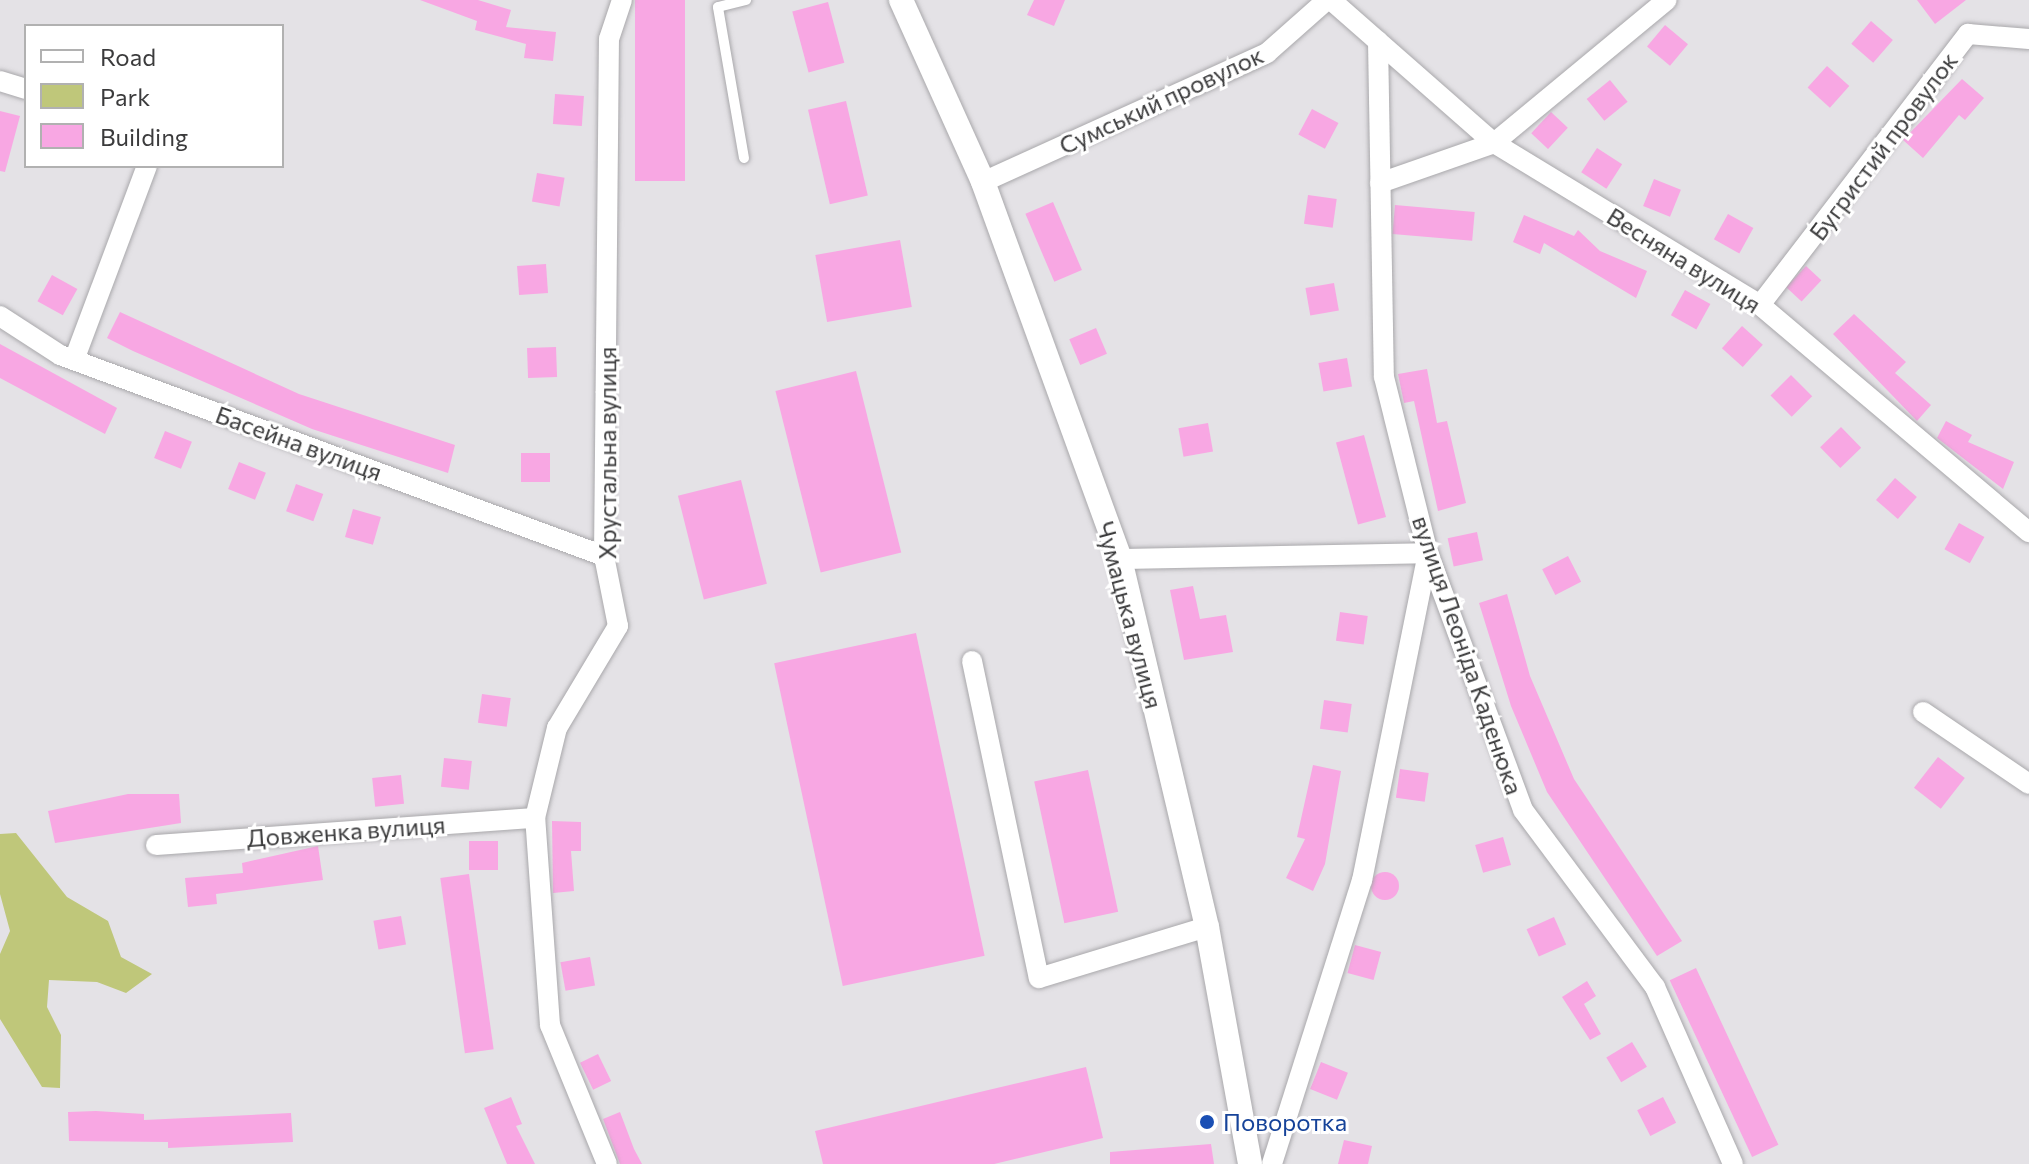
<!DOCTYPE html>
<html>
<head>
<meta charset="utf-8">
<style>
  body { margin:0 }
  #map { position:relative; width:2029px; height:1164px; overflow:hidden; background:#e4e2e6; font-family:Commissioner,sans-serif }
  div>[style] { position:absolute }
  .green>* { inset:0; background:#bfc77a }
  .building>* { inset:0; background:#f8a7e3; transform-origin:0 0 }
  .round { border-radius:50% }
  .roads { filter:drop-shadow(0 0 2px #a9a8ab) drop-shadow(0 0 2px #a9a8ab) }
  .service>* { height:10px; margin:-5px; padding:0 5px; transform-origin:5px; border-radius:5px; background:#fff }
  .minor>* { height:20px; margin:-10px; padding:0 10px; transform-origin:10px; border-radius:10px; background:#fff }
  .tertiary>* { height:24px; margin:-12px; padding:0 12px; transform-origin:12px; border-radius:12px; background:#fff }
  .dots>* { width:22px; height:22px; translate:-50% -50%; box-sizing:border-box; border:4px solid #fff; border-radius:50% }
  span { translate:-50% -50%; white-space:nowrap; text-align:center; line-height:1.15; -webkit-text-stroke:6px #fff; paint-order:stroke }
  .street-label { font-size:24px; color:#3b3b3c }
  .transit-label { font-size:24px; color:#164399 }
  .left { translate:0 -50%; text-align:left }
  .legend { position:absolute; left:24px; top:24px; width:260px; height:144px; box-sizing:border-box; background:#fff; border:2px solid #b1b1b1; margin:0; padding:10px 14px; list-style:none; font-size:24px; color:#3b3b3c }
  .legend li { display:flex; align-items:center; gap:16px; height:40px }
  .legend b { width:40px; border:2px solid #b1b1b1 }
</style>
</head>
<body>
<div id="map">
  <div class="green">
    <div style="clip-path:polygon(16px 833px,67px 897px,108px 921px,121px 957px,152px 974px,126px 993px,97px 982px,49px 980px,47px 1007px,61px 1035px,60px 1088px,42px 1087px,0 1019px,0 954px,10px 931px,0 894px,0 834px)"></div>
  </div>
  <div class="building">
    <div style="clip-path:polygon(420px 0,478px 0,511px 10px,506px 27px,556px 32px,553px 61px,524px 58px,526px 44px,475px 30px,477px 21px)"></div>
    <div style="left:635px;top:0;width:50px;height:181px"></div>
    <div style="clip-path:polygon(1034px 0,1065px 0,1054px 26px,1027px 15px)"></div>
    <div style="clip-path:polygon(1917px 0,1966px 0,1935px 24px)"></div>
    <div style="left:828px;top:2px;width:63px;height:37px;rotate:75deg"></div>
    <div style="left:1871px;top:21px;width:29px;height:30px;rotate:41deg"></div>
    <div style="left:1665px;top:25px;width:30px;height:28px;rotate:40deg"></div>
    <div style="left:1827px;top:66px;width:30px;height:29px;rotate:42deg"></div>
    <div style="clip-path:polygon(1962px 79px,1984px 98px,1965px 120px,1959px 115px,1923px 158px,1903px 140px)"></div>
    <div style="left:1610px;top:80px;width:28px;height:30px;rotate:51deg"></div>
    <div style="left:555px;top:94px;width:29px;height:30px;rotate:4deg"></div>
    <div style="left:846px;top:101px;width:97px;height:39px;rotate:77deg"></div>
    <div style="left:1312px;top:109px;width:30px;height:29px;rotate:28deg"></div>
    <div style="clip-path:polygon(0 111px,20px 116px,5px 172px,0 171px)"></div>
    <div style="left:1551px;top:112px;width:23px;height:29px;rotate:43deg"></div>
    <div style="left:1597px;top:148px;width:30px;height:29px;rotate:33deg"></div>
    <div style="left:537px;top:173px;width:28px;height:29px;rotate:10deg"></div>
    <div style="left:1654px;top:179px;width:29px;height:29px;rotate:22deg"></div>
    <div style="left:1308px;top:195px;width:29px;height:29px;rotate:8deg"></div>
    <div style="left:1053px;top:202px;width:74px;height:30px;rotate:67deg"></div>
    <div style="left:1395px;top:205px;width:80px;height:29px;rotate:5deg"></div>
    <div style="left:1728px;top:214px;width:29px;height:29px;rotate:29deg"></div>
    <div style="clip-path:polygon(1524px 215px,1574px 236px,1578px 230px,1600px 251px,1647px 271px,1636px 298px,1544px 243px,1540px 254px,1513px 242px)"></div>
    <div style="left:900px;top:240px;width:68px;height:86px;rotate:80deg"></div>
    <div style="left:546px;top:264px;width:29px;height:29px;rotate:86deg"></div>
    <div style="left:1806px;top:266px;width:21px;height:29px;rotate:43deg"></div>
    <div style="left:52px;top:275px;width:29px;height:30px;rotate:29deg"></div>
    <div style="left:1334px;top:283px;width:28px;height:29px;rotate:80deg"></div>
    <div style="left:1685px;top:290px;width:29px;height:29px;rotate:29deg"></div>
    <div style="clip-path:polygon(120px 312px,299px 394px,455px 445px,448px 473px,312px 429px,133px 351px,107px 338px)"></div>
    <div style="clip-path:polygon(1854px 314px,1906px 362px,1895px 373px,1931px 405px,1917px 421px,1833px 334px)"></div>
    <div style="left:1742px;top:326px;width:28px;height:30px;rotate:42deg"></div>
    <div style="left:1096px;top:328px;width:28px;height:29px;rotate:67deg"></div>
    <div style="clip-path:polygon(0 344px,117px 408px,105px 434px,0 378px)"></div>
    <div style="left:556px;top:347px;width:30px;height:29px;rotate:88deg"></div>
    <div style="left:1347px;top:358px;width:29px;height:29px;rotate:80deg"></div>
    <div style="clip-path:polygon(1427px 369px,1437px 423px,1447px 421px,1466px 503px,1438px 511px,1414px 401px,1404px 403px,1398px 374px)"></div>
    <div style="left:856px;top:371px;width:187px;height:83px;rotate:76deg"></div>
    <div style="left:1791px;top:375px;width:30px;height:29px;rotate:45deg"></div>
    <div style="clip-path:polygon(1946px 421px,1972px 435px,1968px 442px,2014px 462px,2003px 489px,1937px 438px)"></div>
    <div style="left:1208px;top:423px;width:29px;height:30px;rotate:80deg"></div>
    <div style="left:1841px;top:427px;width:29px;height:29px;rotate:46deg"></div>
    <div style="left:165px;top:431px;width:29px;height:29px;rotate:22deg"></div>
    <div style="left:1364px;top:435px;width:85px;height:29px;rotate:75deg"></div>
    <div style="left:521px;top:453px;width:29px;height:29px"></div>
    <div style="left:239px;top:462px;width:29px;height:29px;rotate:22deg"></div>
    <div style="left:1895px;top:478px;width:29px;height:29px;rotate:41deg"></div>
    <div style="left:741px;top:480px;width:107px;height:65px;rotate:76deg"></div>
    <div style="left:296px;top:484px;width:29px;height:29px;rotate:20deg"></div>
    <div style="left:353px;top:509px;width:29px;height:29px;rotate:16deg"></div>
    <div style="left:1959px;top:523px;width:29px;height:30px;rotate:29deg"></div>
    <div style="left:1477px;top:532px;width:29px;height:30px;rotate:78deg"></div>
    <div style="left:1568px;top:556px;width:29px;height:29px;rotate:63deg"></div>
    <div style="clip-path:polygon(1193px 586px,1200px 619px,1226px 615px,1233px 652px,1184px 660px,1170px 590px)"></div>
    <div style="clip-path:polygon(1507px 594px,1530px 676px,1574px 779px,1682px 941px,1657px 956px,1547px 792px,1511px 706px,1479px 603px)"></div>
    <div style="left:1340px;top:612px;width:28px;height:29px;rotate:8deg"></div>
    <div style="left:916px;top:633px;width:330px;height:145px;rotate:78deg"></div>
    <div style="left:482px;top:694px;width:29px;height:29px;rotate:8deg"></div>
    <div style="left:1324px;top:700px;width:28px;height:29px;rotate:8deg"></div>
    <div style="left:1938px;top:757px;width:34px;height:39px;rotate:38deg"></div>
    <div style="left:444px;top:758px;width:28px;height:29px;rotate:6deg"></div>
    <div style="clip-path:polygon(1313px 765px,1341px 771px,1325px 864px,1313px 891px,1286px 878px,1305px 839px,1297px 837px)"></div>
    <div style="left:1400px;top:769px;width:29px;height:29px;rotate:8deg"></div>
    <div style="left:1088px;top:770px;width:145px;height:55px;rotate:78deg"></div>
    <div style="left:401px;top:775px;width:29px;height:29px;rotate:84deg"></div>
    <div style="clip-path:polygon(128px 794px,179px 794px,181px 823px,55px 843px,48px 811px)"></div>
    <div style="clip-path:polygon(552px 821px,581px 822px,581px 851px,571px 851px,574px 891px,553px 893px)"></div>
    <div style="left:1503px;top:837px;width:29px;height:29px;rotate:74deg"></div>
    <div style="left:469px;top:841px;width:29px;height:29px"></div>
    <div style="clip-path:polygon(318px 846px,323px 880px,216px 894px,217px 904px,188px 907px,185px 878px,243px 873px,242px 863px)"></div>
    <div class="round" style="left:1371px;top:872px;width:28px;height:28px"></div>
    <div style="left:469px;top:874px;width:177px;height:29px;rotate:82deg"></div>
    <div style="left:401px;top:916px;width:29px;height:28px;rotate:80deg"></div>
    <div style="left:1554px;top:917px;width:30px;height:30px;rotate:66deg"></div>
    <div style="left:1355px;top:945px;width:27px;height:29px;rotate:15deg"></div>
    <div style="left:590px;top:957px;width:29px;height:30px;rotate:80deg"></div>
    <div style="left:1696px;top:968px;width:195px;height:29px;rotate:65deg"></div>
    <div style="clip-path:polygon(1587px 981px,1596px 996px,1584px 1004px,1601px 1034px,1590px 1040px,1562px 997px)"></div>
    <div style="left:1632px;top:1042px;width:29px;height:30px;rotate:59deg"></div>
    <div style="left:598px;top:1054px;width:30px;height:20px;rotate:64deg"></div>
    <div style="left:1321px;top:1062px;width:29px;height:29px;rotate:22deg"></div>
    <div style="clip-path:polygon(1086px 1067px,1103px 1138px,994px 1164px,823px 1164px,815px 1131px)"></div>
    <div style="clip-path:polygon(511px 1097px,522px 1124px,516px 1126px,535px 1164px,507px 1164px,484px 1108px)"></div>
    <div style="left:1663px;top:1097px;width:29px;height:29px;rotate:63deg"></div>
    <div style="clip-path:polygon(96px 1111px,144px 1114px,144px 1120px,291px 1113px,293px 1142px,168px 1148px,168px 1142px,69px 1141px,68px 1112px)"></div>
    <div style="clip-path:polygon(620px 1112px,634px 1149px,642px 1164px,620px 1164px,603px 1119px)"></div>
    <div style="clip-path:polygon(1344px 1140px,1372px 1146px,1368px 1164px,1338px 1164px)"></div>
    <div style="clip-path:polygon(1211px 1144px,1214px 1164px,1110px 1164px,1110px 1152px)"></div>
  </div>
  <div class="roads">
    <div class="service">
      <div style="left:744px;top:158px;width:153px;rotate:-99.8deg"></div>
      <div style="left:718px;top:7px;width:29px;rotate:-14deg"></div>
    </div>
    <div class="minor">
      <div style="left:1331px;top:0;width:217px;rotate:41.3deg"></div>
      <div style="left:1494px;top:143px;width:311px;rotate:31.3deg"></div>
      <div style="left:1760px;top:305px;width:352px;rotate:40.2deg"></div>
      <div style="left:1378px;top:41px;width:336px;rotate:89deg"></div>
      <div style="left:1384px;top:377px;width:181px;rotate:76deg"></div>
      <div style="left:1428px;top:553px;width:274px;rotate:69.7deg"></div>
      <div style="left:1523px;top:810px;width:221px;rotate:53.3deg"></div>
      <div style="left:1655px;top:987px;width:193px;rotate:66.2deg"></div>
      <div style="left:0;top:81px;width:27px;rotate:17deg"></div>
      <div style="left:983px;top:182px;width:312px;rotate:-24.4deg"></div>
      <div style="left:1267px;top:53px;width:80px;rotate:-41.5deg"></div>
      <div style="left:1380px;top:183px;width:121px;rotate:-19.3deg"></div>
      <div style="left:1494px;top:143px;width:224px;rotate:-39.6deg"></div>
      <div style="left:1760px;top:305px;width:342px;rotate:-52.5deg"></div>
      <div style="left:1968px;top:34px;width:61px;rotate:4.7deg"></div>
      <div style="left:0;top:316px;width:72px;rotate:33deg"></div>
      <div style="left:60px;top:355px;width:580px;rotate:20.28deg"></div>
      <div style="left:74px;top:360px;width:207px;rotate:-69.4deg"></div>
      <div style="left:1120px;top:559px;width:308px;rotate:-1.1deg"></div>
      <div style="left:1428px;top:553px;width:334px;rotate:101.4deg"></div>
      <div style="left:1362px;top:880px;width:298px;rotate:107.6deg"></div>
      <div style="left:972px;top:661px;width:324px;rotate:78.1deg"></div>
      <div style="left:1039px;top:978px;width:176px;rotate:-16.9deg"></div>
      <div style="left:1923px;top:712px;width:128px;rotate:34.2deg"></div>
      <div style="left:156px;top:845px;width:380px;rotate:-4.1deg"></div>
      <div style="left:607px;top:1164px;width:150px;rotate:-112.3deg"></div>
      <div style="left:550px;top:1025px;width:208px;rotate:-94.1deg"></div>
      <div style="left:535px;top:818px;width:93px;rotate:-76.3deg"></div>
      <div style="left:557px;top:728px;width:119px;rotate:-59.1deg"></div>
      <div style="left:618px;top:626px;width:71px;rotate:-101.3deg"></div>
      <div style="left:604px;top:556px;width:517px;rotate:-89.45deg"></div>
      <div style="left:609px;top:39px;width:41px;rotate:-71.6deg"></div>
    </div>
    <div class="tertiary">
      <div style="left:901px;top:0;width:200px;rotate:65.7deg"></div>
      <div style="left:983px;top:182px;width:401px;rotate:70deg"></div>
      <div style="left:1120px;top:559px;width:378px;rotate:76.7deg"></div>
      <div style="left:1207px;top:927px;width:241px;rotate:79.7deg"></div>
    </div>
  </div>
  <div class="dots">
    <div style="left:1207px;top:1122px;background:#1a4fb4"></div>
  </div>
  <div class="street-label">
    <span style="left:1161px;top:100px;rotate:-25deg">Сумський провулок</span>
    <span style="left:1883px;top:146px;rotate:-53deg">Бугристий провулок</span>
    <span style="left:1684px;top:260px;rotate:32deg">Весняна вулиця</span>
    <span style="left:299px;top:443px;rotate:20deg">Басейна вулиця</span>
    <span style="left:607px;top:453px;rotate:-90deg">Хрустальна вулиця</span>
    <span style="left:1130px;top:615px;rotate:75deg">Чумацька вулиця</span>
    <span style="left:1468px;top:655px;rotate:71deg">вулиця Леоніда Каденюка</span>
    <span style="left:346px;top:831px;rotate:-4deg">Довженка вулиця</span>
  </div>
  <div class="transit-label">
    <span class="left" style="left:1223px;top:1122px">Поворотка</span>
  </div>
  <ul class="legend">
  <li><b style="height:10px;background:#fff"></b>Road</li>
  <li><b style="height:22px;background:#bfc77a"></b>Park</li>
  <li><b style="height:22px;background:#f8a7e3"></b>Building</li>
  </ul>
</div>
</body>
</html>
